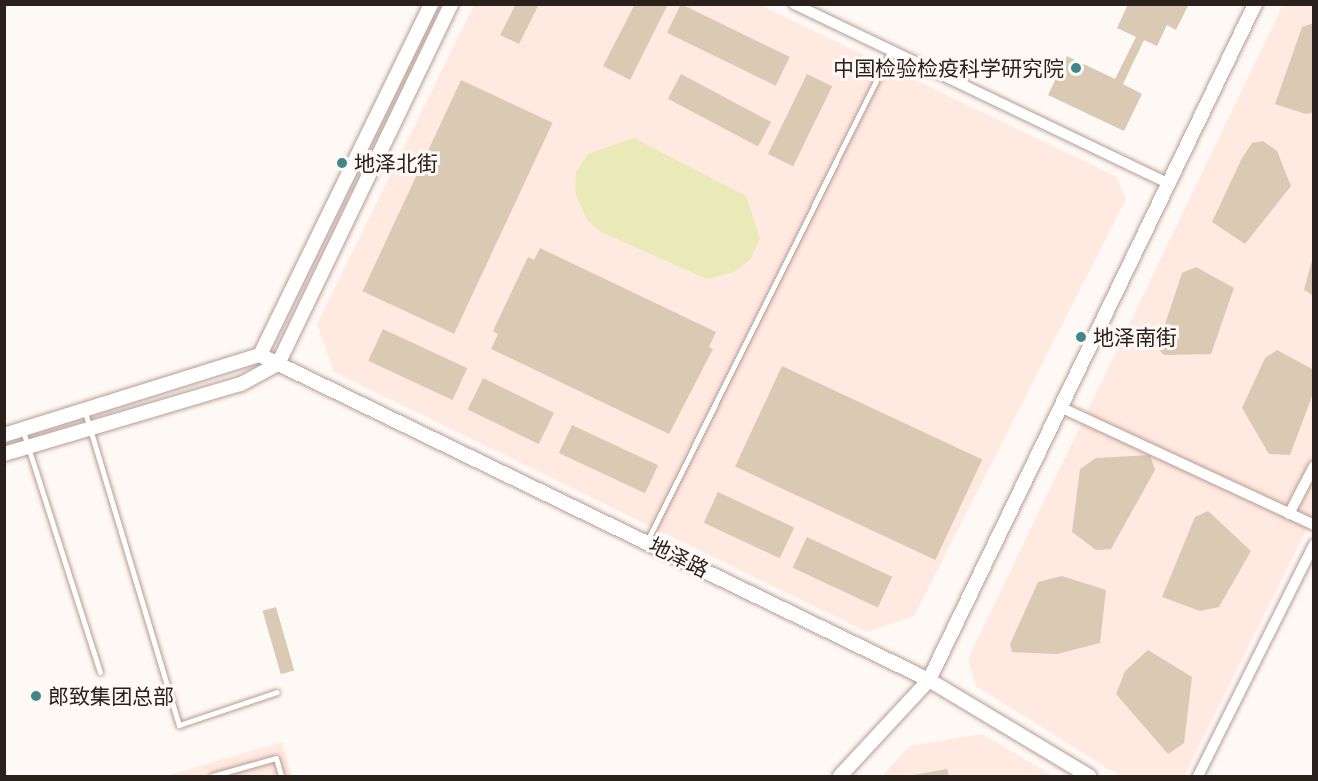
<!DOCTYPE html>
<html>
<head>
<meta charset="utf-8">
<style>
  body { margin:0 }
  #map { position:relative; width:1318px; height:781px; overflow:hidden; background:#fff9f6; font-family:"Noto Serif","Noto Sans SC",serif }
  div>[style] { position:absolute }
  .built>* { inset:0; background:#ffe9e0 }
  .green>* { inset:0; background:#eae9b8 }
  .building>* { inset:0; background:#dac9b3; transform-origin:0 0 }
  .roads { filter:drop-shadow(0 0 2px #b79c91) drop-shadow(0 0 2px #b79c91) }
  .service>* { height:5px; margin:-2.5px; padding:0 2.5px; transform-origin:2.5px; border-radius:2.5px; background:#fff }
  .minor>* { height:10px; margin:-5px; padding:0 5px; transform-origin:5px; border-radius:5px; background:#fff }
  .tertiary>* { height:14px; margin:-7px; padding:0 7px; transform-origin:7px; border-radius:7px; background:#fff }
  .dots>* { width:16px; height:16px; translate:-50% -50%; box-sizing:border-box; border:3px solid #fff9f6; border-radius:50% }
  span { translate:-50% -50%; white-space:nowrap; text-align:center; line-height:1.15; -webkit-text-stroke:6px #fff9f6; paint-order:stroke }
  .poi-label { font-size:21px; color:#2a201c }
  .right { translate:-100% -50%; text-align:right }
  .left { translate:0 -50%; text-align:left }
  .street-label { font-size:21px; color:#2a201c }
  .frame { position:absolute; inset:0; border:6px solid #2a201c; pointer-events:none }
</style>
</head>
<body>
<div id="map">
  <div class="built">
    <div style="clip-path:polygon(474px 5px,760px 5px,1117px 177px,1126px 199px,914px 616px,867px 632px,334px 372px,317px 324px)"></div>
    <div style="clip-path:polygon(1283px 5px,1313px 5px,1313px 517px,1184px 776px,1120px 776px,976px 686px,968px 659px)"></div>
    <div style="clip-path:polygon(982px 734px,1054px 776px,882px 776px,910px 746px)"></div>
    <div style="clip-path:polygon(282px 742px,292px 776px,166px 776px)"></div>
  </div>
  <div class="green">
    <div style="clip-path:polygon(634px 138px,746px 196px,760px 239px,750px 260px,734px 272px,707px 279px,601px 232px,587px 220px,575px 192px,576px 172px,588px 154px)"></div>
  </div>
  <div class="building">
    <div style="clip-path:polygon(516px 4px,539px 4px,519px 44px,500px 35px)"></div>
    <div style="clip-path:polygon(635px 4px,668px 4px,630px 80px,603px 66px)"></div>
    <div style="left:681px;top:4px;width:121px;height:32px;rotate:26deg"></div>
    <div style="clip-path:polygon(1128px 4px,1189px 4px,1176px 30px,1167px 25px,1157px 46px,1144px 40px,1123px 84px,1142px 94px,1124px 131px,1048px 95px,1067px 56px,1115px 79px,1136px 37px,1117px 28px)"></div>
    <div style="clip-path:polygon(1314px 23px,1314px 112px,1306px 114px,1275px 104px,1302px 27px)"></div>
    <div style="left:681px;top:74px;width:102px;height:28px;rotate:28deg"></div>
    <div style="left:807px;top:74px;width:28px;height:89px;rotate:26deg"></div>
    <div style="left:461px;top:80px;width:101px;height:233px;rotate:25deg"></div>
    <div style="clip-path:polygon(1263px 141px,1277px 151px,1291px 186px,1245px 244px,1212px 222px,1241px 160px,1252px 143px)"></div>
    <div style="clip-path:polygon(540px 248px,716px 332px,709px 347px,713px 349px,669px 434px,491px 349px,498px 334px,493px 331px,528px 257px,534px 260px)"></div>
    <div style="clip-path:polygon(1314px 253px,1314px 296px,1304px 290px)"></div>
    <div style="clip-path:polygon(1196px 267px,1234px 288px,1211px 354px,1164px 355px,1157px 348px,1182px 273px)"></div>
    <div style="left:383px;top:329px;width:93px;height:35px;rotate:25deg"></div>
    <div style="clip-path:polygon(1277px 350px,1314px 370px,1314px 391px,1290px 455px,1269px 454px,1242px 408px,1265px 358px)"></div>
    <div style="left:782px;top:366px;width:221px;height:111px;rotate:25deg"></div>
    <div style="left:483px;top:378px;width:79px;height:35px;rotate:26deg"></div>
    <div style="left:572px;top:425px;width:95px;height:31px;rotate:25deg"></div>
    <div style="clip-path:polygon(1150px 455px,1155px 470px,1111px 549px,1096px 550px,1072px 532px,1080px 469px,1096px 458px)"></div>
    <div style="left:718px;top:492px;width:84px;height:34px;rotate:25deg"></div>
    <div style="clip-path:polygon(1208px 511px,1251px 551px,1219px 607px,1200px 611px,1162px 597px,1195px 517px)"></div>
    <div style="left:807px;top:537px;width:94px;height:34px;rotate:25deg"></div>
    <div style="clip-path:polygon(1062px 576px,1106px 590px,1100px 643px,1057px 654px,1012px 652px,1010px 644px,1038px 582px)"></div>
    <div style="left:276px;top:607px;width:66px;height:14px;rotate:74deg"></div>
    <div style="clip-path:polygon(1148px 650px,1192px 677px,1184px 743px,1168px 754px,1116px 694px,1125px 671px)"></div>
    <div style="clip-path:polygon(947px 769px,949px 776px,914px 776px,914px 775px)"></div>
  </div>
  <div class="roads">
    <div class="service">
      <div style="left:85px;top:412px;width:327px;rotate:73.3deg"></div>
      <div style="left:179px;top:725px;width:103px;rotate:-18.6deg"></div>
      <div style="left:23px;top:431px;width:253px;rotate:72.3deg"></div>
      <div style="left:647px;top:541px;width:547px;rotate:-63.53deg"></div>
      <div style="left:212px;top:776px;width:66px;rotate:-15.7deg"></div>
      <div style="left:276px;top:758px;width:19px;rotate:74deg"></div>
    </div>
    <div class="minor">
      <div style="left:794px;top:4px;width:412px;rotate:25.6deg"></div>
      <div style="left:1060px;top:407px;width:280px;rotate:24.9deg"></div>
      <div style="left:1289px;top:514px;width:54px;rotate:-62.5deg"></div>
      <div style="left:1198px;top:776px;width:259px;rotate:-63.4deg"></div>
    </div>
    <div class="tertiary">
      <div style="left:260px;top:355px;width:744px;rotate:25.91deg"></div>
      <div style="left:929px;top:680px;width:187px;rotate:31deg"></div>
      <div style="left:4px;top:435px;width:268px;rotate:-17.4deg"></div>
      <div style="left:260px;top:355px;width:390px;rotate:-64deg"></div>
      <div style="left:4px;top:454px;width:247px;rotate:-16.5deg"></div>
      <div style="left:241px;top:384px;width:42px;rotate:-28.4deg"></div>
      <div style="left:278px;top:364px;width:399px;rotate:-64.3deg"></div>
      <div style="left:840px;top:776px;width:131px;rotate:-47.2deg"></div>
      <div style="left:929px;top:680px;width:751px;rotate:-64.25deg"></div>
    </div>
  </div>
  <div class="dots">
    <div style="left:1076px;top:68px;background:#3f8789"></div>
    <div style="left:342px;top:163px;background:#3f8789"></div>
    <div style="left:1081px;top:337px;background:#3f8789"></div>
    <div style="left:36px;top:696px;background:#3f8789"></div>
  </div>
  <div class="poi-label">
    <span class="right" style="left:1064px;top:68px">中国检验检疫科学研究院</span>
    <span class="left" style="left:354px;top:163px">地泽北街</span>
    <span class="left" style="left:1093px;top:337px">地泽南街</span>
    <span class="left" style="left:48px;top:696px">郎致集团总部</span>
  </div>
  <div class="street-label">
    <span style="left:679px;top:557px;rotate:26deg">地泽路</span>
  </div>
  <div class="frame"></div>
</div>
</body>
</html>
